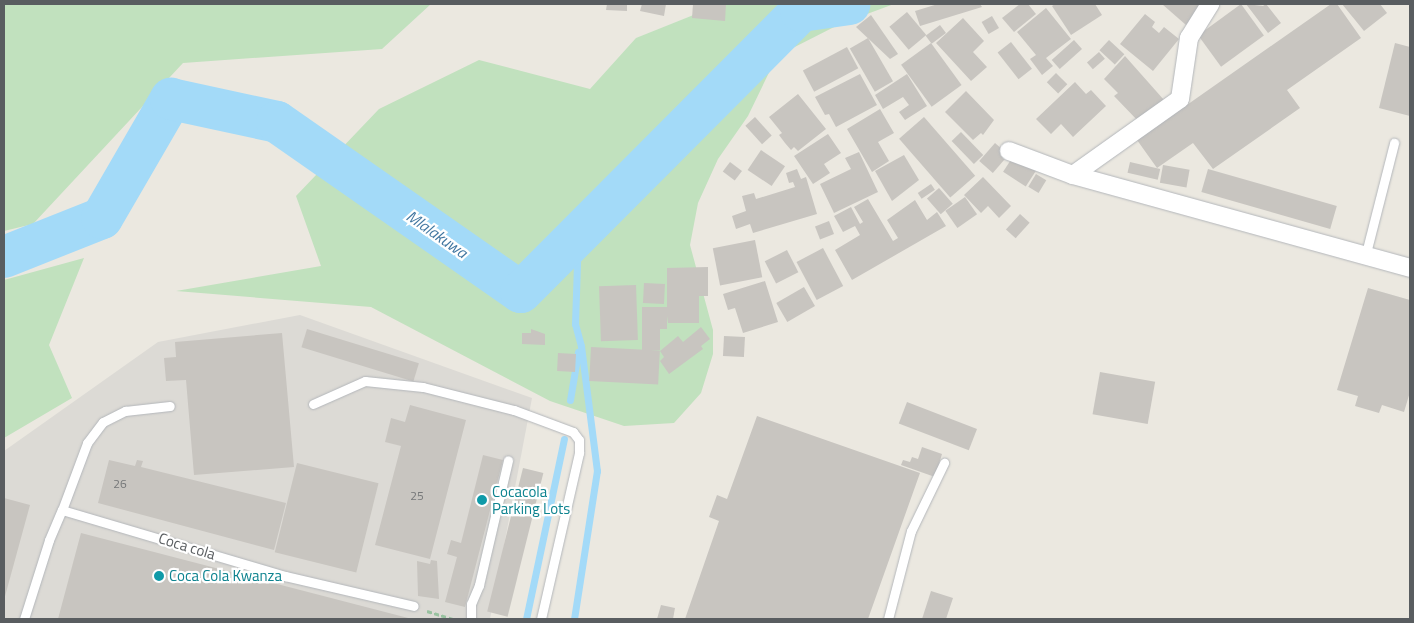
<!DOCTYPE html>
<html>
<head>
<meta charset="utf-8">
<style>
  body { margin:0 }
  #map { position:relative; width:1414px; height:623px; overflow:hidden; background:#ebe8e0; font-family:"Titillium Web",sans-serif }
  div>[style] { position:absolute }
  .industrial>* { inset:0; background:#dcdad5 }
  .green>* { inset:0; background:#c1e1be }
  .stream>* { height:7px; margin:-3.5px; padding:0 3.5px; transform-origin:3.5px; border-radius:3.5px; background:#a3daf8 }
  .river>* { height:42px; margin:-21px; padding:0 21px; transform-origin:21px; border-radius:21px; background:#a3daf8 }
  .building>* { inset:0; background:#c8c5c0; transform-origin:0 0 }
  .path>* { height:3px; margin-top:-1.5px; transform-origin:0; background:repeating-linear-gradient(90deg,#98c2a0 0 5px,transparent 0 7.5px) }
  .roads { filter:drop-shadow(0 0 1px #b3b6ba) drop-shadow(0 0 1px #b3b6ba) }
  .lane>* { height:9px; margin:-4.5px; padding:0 4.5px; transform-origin:4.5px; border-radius:4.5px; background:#fff }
  .street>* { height:18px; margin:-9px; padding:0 9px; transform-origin:9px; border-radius:9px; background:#fff }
  .dots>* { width:14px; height:14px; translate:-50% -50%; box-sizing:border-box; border:2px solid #fff; border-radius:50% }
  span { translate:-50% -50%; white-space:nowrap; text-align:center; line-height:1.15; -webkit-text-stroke:4.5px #fff; paint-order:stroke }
  .number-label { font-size:12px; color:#757778 }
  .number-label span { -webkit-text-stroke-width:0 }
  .culture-label { font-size:15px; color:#0d838f }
  .left { translate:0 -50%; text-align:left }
  .street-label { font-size:15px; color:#595d60 }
  .water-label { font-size:16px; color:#4076a0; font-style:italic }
  .frame { position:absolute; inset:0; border:5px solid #595d60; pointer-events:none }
</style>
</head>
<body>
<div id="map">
  <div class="industrial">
    <div style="clip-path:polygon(300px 315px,532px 398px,490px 619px,4px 619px,4px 451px,158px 342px)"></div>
  </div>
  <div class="green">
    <div style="clip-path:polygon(4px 4px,431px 4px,382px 49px,183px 63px,33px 224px,4px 231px)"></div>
    <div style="clip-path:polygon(721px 4px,894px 4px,840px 24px,777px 56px,748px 116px,718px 159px,698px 203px,690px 245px,713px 330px,713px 354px,701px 393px,674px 423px,624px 426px,550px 401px,371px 307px,176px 291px,321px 266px,296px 196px,379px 109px,479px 60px,590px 89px,636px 38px)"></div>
    <div style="clip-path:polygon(84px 258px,49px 345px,72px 398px,4px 438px,4px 280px)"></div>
  </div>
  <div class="stream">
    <div style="left:570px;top:400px;width:49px;rotate:-80.5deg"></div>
    <div style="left:526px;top:619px;width:184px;rotate:-78.1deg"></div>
    <div style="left:574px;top:619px;width:150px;rotate:-81.2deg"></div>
    <div style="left:597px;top:471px;width:126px;rotate:-97.3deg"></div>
    <div style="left:581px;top:346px;width:23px;rotate:-105deg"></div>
    <div style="left:575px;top:324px;width:89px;rotate:-88.1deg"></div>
  </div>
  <div class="river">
    <div style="left:4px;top:257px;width:105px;rotate:-21.7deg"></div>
    <div style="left:102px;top:218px;width:138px;rotate:-59.9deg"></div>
    <div style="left:171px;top:99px;width:108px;rotate:12.2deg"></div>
    <div style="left:277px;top:122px;width:297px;rotate:34.9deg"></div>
    <div style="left:521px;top:292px;width:397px;rotate:-45.1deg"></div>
    <div style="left:801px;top:11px;width:49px;rotate:-8.3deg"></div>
  </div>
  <div class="building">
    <div style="clip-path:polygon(607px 4px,627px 4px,627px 11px,606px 10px)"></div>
    <div style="clip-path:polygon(642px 4px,666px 4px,664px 16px,640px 11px)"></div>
    <div style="clip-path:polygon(693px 4px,726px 4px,725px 21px,692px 18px)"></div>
    <div style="clip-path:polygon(938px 4px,980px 4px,982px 7px,920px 26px,915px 11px)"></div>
    <div style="clip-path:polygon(1020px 4px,1028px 4px,1036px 14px,1014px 32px,1002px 18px)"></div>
    <div style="clip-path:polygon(1055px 4px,1095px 4px,1102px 15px,1071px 35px,1052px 6px)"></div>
    <div style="clip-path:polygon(1162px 4px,1203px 4px,1186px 25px)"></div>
    <div style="left:1241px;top:4px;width:39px;height:53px;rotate:54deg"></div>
    <div style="clip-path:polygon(1246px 4px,1263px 6px,1266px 4px,1281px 23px,1268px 33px)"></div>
    <div style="clip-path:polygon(1331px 4px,1337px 4px,1361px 38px,1287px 90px,1300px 108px,1213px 169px,1193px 143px,1157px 168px,1137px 140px)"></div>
    <div style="clip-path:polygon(1342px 4px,1380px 4px,1387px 13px,1364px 31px)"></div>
    <div style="clip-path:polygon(1046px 8px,1071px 39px,1046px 58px,1053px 66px,1042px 75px,1030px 59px,1036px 55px,1017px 32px)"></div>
    <div style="left:907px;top:12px;width:30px;height:23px;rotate:50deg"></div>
    <div style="clip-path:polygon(1145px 14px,1155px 22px,1152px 27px,1159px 33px,1164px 27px,1179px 39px,1153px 71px,1120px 44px)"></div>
    <div style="clip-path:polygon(871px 15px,898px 54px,890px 59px,856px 27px)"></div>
    <div style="left:992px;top:16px;width:14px;height:12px;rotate:60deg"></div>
    <div style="clip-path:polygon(963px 18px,984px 41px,973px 52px,987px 67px,971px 81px,936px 43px)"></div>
    <div style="left:940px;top:25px;width:10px;height:18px;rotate:53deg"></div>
    <div style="left:868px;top:38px;width:50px;height:21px;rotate:60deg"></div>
    <div style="left:1074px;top:40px;width:12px;height:30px;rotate:48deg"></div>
    <div style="left:1109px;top:40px;width:21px;height:14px;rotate:43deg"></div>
    <div style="left:1011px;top:42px;width:34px;height:17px;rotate:52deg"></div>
    <div style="left:931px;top:43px;width:52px;height:37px;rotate:54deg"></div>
    <div style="clip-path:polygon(1395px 43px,1410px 47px,1410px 116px,1379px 108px)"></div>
    <div style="left:847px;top:47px;width:24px;height:50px;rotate:62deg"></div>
    <div style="left:1099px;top:52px;width:9px;height:16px;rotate:49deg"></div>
    <div style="clip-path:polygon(1125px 56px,1164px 100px,1139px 122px,1114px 96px,1118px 93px,1104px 79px)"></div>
    <div style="left:1056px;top:73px;width:16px;height:13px;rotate:45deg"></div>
    <div style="clip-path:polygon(860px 74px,877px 105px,836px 127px,829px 114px,825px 115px,815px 97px)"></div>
    <div style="clip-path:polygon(907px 74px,927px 106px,905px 120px,899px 112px,909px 105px,903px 97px,883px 109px,875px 95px)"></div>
    <div style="clip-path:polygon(1075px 82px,1086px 94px,1091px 90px,1106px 106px,1073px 137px,1061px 124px,1051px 134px,1036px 119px)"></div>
    <div style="clip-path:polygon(966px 91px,994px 120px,983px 135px,981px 133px,973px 140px,945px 112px)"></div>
    <div style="clip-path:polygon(798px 94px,826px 129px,798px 151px,794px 147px,791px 150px,785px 143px,779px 135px,782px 133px,769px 117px)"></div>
    <div style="clip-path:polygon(880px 109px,894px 133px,878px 142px,889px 161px,872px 172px,847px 129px)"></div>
    <div style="left:755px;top:117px;width:25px;height:13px;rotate:48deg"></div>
    <div style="left:924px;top:117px;width:78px;height:33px;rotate:49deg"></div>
    <div style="left:961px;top:132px;width:32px;height:13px;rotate:46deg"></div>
    <div style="clip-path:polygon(828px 134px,841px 153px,824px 164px,830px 173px,813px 184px,794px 156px)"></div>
    <div style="left:995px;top:143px;width:18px;height:24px;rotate:41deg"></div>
    <div style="left:761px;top:150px;width:29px;height:24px;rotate:34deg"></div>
    <div style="clip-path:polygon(859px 152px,878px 192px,834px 213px,820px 184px,851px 169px,845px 158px)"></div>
    <div style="clip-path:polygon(904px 155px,919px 180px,892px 201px,875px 171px)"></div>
    <div style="left:1014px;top:155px;width:27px;height:20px;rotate:33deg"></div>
    <div style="left:730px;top:162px;width:15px;height:12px;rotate:37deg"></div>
    <div style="left:1130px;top:162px;width:31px;height:11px;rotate:13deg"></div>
    <div style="left:1163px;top:165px;width:27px;height:18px;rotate:10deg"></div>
    <div style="clip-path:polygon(797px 169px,801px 179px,806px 177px,817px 214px,753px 233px,750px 224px,736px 229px,732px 216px,746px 211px,742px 196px,754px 193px,756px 199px,795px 187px,793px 182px,789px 183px,786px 173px)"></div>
    <div style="left:1208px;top:169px;width:134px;height:24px;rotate:16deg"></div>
    <div style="left:1036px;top:174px;width:12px;height:15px;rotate:31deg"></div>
    <div style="clip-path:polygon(983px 177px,1011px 206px,999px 218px,988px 206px,981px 213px,964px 195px)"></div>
    <div style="left:931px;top:184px;width:7px;height:16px;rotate:56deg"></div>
    <div style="left:939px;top:188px;width:21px;height:16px;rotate:49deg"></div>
    <div style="left:965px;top:197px;width:21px;height:24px;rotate:55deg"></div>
    <div style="clip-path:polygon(868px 199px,893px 241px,898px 238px,887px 220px,915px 200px,927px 220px,937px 212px,946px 226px,852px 280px,835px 250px,860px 235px,855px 226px,843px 232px,834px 216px,851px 207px,860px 224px,863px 222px,854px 207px)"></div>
    <div style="left:1020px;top:214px;width:13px;height:21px;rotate:42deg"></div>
    <div style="left:829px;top:221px;width:14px;height:15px;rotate:69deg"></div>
    <div style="left:755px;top:240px;width:38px;height:43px;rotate:79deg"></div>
    <div style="left:823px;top:248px;width:43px;height:30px;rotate:62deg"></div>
    <div style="left:787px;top:250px;width:25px;height:25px;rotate:63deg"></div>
    <div style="clip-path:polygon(708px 267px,708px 296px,699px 296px,699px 323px,668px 323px,667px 316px,667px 329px,660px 329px,660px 350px,642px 350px,642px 307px,667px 307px,667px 268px)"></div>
    <div style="clip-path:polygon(765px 281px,778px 322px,743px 333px,735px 308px,728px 310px,723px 294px)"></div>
    <div style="left:644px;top:283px;width:21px;height:20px;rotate:3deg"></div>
    <div style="left:636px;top:285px;width:55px;height:37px;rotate:88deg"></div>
    <div style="left:804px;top:287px;width:22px;height:32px;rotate:60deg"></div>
    <div style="clip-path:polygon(1368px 288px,1410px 300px,1410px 392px,1404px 412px,1382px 405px,1379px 413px,1355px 406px,1358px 396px,1337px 390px)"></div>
    <div style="clip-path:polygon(701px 327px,710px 339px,701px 346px,703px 349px,669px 374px,660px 361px,664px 357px,660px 351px,678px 336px,683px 342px)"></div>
    <div style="left:307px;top:329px;width:117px;height:19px;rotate:17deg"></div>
    <div style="clip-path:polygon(531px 329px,545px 334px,545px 345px,522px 344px,522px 333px,531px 333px)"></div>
    <div style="clip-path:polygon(282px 333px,294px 467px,194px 475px,186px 380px,166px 381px,164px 358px,176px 357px,175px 342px)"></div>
    <div style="left:724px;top:336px;width:21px;height:20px;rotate:3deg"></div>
    <div style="left:591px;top:347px;width:69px;height:34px;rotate:3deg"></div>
    <div style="left:558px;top:353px;width:18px;height:18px;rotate:3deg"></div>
    <div style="left:1100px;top:372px;width:56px;height:43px;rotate:10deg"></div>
    <div style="left:907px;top:402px;width:75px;height:23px;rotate:21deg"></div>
    <div style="clip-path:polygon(410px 405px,466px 420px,430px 559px,375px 545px,401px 446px,385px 442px,391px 418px,405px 422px)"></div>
    <div style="clip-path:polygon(757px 416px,920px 473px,868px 619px,685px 619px,719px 521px,709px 517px,717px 495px,727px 499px)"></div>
    <div style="clip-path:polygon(922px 447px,942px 454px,935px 477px,901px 465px,903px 460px,910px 462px,912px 457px,918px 459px)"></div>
    <div style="clip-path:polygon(483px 455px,503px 460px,465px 607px,445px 602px,457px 557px,447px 554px,451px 540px,461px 543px)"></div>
    <div style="clip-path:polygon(109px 460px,135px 466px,137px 460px,143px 461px,141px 467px,286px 503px,274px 550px,98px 503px)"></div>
    <div style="left:297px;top:463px;width:84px;height:92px;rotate:14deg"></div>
    <div style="left:523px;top:468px;width:21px;height:148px;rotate:14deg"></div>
    <div style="clip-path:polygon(4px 498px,30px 505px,4px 600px)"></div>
    <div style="clip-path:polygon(81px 533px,412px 619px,58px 619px)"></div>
    <div style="clip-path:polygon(431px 560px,437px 561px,439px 599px,418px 596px,417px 561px,430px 564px)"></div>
    <div style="clip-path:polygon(931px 591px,953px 598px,946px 619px,922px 619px)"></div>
    <div style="clip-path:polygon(661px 605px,675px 608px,673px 619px,657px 619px)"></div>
  </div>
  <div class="path">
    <div style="left:427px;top:611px;width:27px;rotate:17deg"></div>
  </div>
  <div class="roads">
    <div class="lane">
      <div style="left:1365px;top:257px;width:118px;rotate:-75.7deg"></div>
      <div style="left:313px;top:404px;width:57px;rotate:-23.9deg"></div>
      <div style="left:365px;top:381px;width:58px;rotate:5.9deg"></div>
      <div style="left:423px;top:387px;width:94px;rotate:14.2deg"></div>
      <div style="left:514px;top:410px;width:63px;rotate:20.4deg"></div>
      <div style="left:573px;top:432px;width:10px;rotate:53deg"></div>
      <div style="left:579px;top:440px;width:13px;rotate:90deg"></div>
      <div style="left:579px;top:453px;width:170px;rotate:102.9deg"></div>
      <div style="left:62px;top:510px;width:72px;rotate:-69.5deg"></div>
      <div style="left:87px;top:443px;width:26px;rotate:-53deg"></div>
      <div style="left:103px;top:422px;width:25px;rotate:-27deg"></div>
      <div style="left:125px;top:411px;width:45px;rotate:-6.3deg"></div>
      <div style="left:24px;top:619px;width:83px;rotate:-72.4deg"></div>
      <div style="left:49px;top:540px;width:33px;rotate:-67deg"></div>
      <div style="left:62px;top:510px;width:233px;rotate:16.5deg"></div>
      <div style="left:285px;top:576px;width:132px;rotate:13.1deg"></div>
      <div style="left:471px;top:619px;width:15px;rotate:-90deg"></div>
      <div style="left:471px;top:604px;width:21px;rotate:-67deg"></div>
      <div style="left:479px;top:585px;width:128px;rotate:-76.9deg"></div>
      <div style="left:888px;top:619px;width:91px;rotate:-75.4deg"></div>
      <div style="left:911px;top:531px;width:76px;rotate:-64.1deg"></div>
    </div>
    <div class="street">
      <div style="left:1009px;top:151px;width:68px;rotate:20.6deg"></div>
      <div style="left:1073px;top:175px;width:350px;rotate:15.4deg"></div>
      <div style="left:1073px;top:175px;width:131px;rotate:-35.4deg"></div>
      <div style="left:1180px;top:99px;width:62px;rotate:-81.6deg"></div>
      <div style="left:1189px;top:38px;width:40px;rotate:-58deg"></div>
    </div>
  </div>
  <div class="dots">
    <div style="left:482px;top:500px;background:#0f9aa8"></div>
    <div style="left:159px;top:576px;background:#0f9aa8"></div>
  </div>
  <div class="number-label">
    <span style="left:120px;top:484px">26</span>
    <span style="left:417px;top:496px">25</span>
  </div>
  <div class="culture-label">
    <span class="left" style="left:492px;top:500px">Cocacola<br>Parking Lots</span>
    <span class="left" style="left:169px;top:576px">Coca Cola Kwanza</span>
  </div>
  <div class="street-label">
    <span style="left:187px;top:546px;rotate:17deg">Coca cola</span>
  </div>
  <div class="water-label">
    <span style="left:437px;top:234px;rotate:35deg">Mlalakuwa</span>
  </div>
  <div class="frame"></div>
</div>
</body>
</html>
